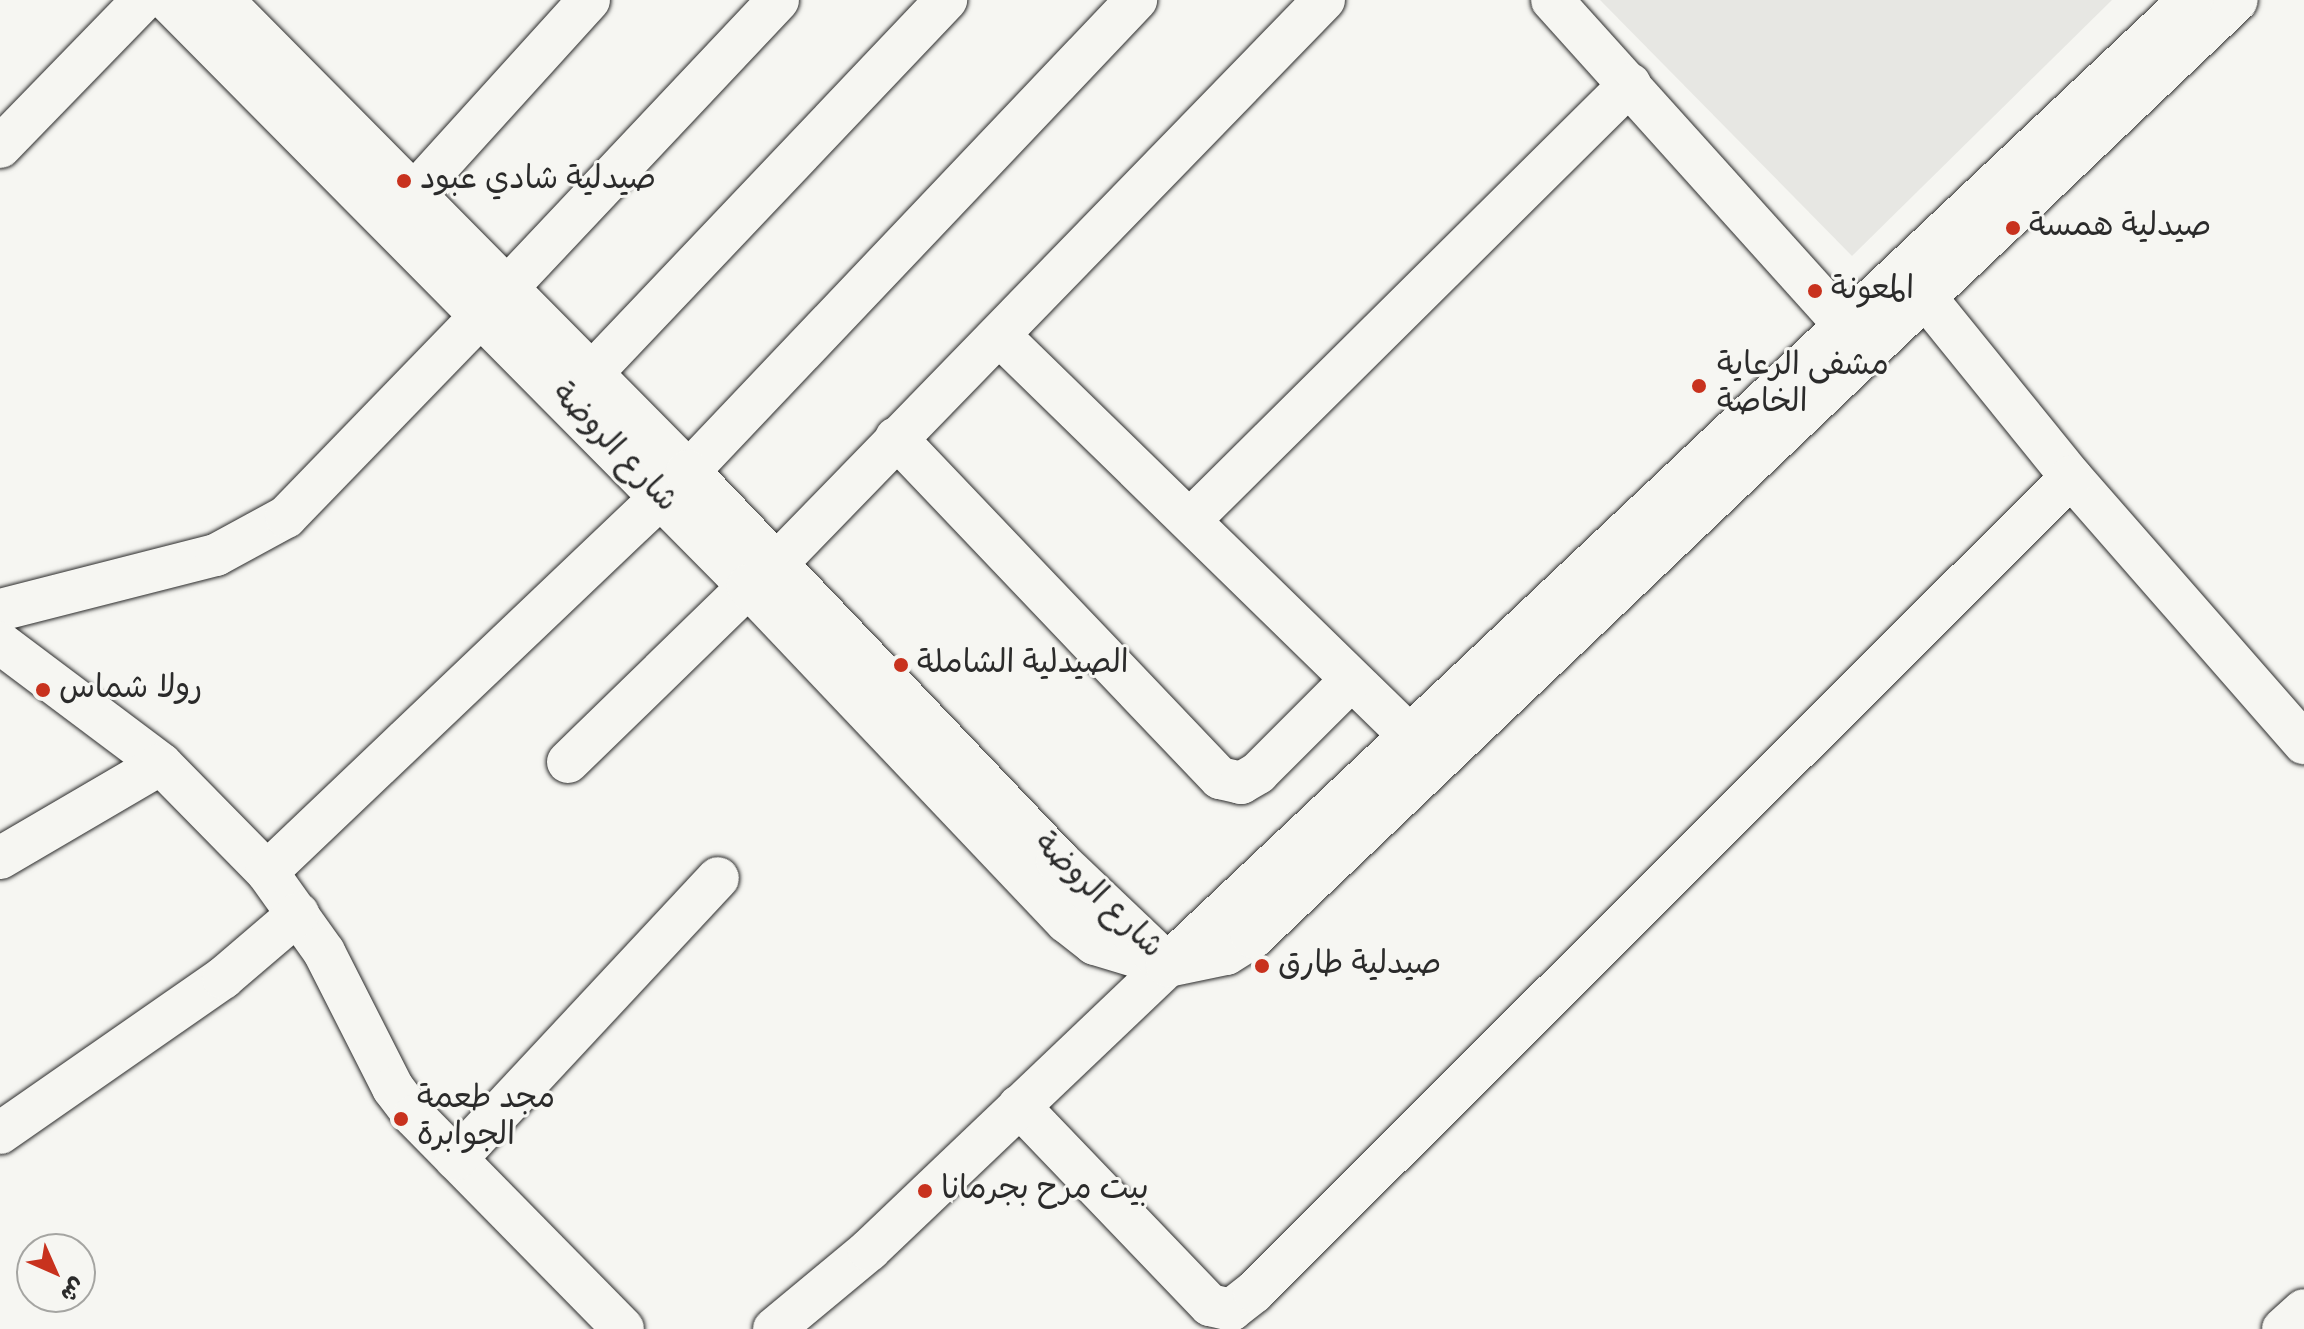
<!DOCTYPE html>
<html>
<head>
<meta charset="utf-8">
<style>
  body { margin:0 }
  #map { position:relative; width:2304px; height:1329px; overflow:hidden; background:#f6f6f2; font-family:"Indie Flower","Playpen Sans Arabic",sans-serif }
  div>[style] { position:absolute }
  .built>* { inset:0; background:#e7e7e3 }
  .roads { filter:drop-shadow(0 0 2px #2b2b2b) drop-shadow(0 0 2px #2b2b2b) }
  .street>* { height:42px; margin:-21px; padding:0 21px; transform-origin:21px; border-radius:21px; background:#f6f6f2 }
  .secondary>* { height:44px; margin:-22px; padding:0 22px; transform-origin:22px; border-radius:22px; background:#f6f6f2 }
  .dots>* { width:22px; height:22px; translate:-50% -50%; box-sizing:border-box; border:4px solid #f6f6f2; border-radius:50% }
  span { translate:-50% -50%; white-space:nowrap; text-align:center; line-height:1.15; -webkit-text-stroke:6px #f6f6f2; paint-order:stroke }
  .poi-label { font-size:32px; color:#2b2b2b }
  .left { translate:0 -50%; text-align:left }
  .street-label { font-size:32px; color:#2b2b2b }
  .north { position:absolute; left:16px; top:1233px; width:80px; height:80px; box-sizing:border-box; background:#f6f6f2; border:2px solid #a5a5a2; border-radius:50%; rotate:135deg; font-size:22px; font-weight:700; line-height:32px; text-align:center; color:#2b2b2b }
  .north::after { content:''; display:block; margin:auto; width:28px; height:36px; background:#c8321e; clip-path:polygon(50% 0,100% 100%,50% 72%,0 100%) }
</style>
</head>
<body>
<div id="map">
  <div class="built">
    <div style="clip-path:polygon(1600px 0,2112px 0,1852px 256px)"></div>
  </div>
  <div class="roads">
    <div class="street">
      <div style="left:1552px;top:0;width:440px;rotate:48deg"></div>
      <div style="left:0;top:147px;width:205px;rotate:-45.8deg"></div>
      <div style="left:415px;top:192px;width:259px;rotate:-47.8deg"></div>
      <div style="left:1905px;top:272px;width:264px;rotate:51deg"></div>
      <div style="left:2071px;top:477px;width:354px;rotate:48.8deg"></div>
      <div style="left:505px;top:290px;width:398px;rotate:-46.7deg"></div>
      <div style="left:1001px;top:337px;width:573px;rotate:44.29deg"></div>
      <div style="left:591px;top:374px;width:516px;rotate:-46.49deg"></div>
      <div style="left:896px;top:438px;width:470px;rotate:46.4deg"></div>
      <div style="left:1220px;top:778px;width:22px;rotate:13deg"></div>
      <div style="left:1241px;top:783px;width:20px;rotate:-30deg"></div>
      <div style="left:1258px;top:773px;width:130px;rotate:-45deg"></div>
      <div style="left:688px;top:472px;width:651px;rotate:-46.49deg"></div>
      <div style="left:1191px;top:519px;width:618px;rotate:-44.74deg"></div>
      <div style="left:777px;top:563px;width:785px;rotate:-45.83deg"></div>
      <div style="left:0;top:610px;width:223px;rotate:-14.3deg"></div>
      <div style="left:216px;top:555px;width:80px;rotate:-28.5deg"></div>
      <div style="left:286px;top:517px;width:281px;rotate:-45.9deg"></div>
      <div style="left:0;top:643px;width:201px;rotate:36.9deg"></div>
      <div style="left:161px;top:764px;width:151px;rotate:45.5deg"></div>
      <div style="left:267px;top:872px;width:98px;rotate:54.5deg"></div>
      <div style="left:324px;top:952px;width:153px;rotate:63.1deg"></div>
      <div style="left:393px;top:1088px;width:35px;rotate:53deg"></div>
      <div style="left:414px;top:1116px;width:298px;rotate:45.5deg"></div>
      <div style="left:568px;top:762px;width:252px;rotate:-44.2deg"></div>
      <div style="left:0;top:858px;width:186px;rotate:-30.3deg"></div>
      <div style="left:267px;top:872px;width:543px;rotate:-43.58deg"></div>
      <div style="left:1019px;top:1106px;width:276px;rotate:46.2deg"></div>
      <div style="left:1210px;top:1305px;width:22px;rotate:13deg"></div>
      <div style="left:1231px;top:1310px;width:29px;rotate:-38deg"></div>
      <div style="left:1254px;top:1292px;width:1154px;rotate:-44.93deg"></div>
      <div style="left:0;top:1133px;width:272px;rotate:-34.8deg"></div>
      <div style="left:223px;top:978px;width:99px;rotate:-40.5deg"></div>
      <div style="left:456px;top:1159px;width:384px;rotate:-47deg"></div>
      <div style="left:774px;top:1329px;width:124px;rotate:-39.7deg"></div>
      <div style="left:869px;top:1250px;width:413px;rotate:-43.6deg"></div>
      <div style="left:2283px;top:1329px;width:28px;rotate:-42deg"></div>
    </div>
    <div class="secondary">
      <div style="left:169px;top:0;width:824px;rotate:45.29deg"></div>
      <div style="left:749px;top:586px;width:462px;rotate:46.5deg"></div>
      <div style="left:1067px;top:921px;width:36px;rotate:38deg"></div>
      <div style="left:1095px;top:943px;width:76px;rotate:16.8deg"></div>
      <div style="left:1168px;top:965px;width:59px;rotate:-11.7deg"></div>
      <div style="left:1226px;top:953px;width:32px;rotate:-32deg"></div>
      <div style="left:1253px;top:936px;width:1357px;rotate:-43.6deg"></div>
      <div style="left:221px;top:0;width:664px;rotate:45.31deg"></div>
      <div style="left:688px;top:472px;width:537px;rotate:46.43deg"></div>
      <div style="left:1058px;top:861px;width:141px;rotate:43.6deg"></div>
      <div style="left:1168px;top:965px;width:1406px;rotate:-43.33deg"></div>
    </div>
  </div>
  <div class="dots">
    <div style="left:404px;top:181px;background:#c8321e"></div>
    <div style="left:2013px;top:228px;background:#c8321e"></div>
    <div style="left:1815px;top:291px;background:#c8321e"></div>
    <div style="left:1699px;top:386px;background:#c8321e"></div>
    <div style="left:901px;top:665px;background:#c8321e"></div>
    <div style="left:43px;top:690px;background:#c8321e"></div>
    <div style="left:1262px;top:966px;background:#c8321e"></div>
    <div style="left:401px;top:1119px;background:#c8321e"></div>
    <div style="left:925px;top:1191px;background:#c8321e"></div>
  </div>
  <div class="poi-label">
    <span class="left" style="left:420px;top:181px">صيدلية شادي عبود</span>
    <span class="left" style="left:2029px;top:228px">صيدلية همسة</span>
    <span class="left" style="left:1831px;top:291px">المعونة</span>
    <span class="left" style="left:1717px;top:386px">مشفى الرعاية<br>الخاصة</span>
    <span class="left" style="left:917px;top:665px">الصيدلية الشاملة</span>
    <span class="left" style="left:59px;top:690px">رولا شماس</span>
    <span class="left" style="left:1278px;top:966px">صيدلية طارق</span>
    <span class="left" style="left:417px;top:1119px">مجد طعمة<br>الجوابرة</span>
    <span class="left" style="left:941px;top:1191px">بيت مرح بجرمانا</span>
  </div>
  <div class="street-label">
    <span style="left:613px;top:449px;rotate:46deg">شارع الروضة</span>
    <span style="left:1097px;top:897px;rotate:44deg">شارع الروضة</span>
  </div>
  <div class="north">ش</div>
</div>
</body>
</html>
